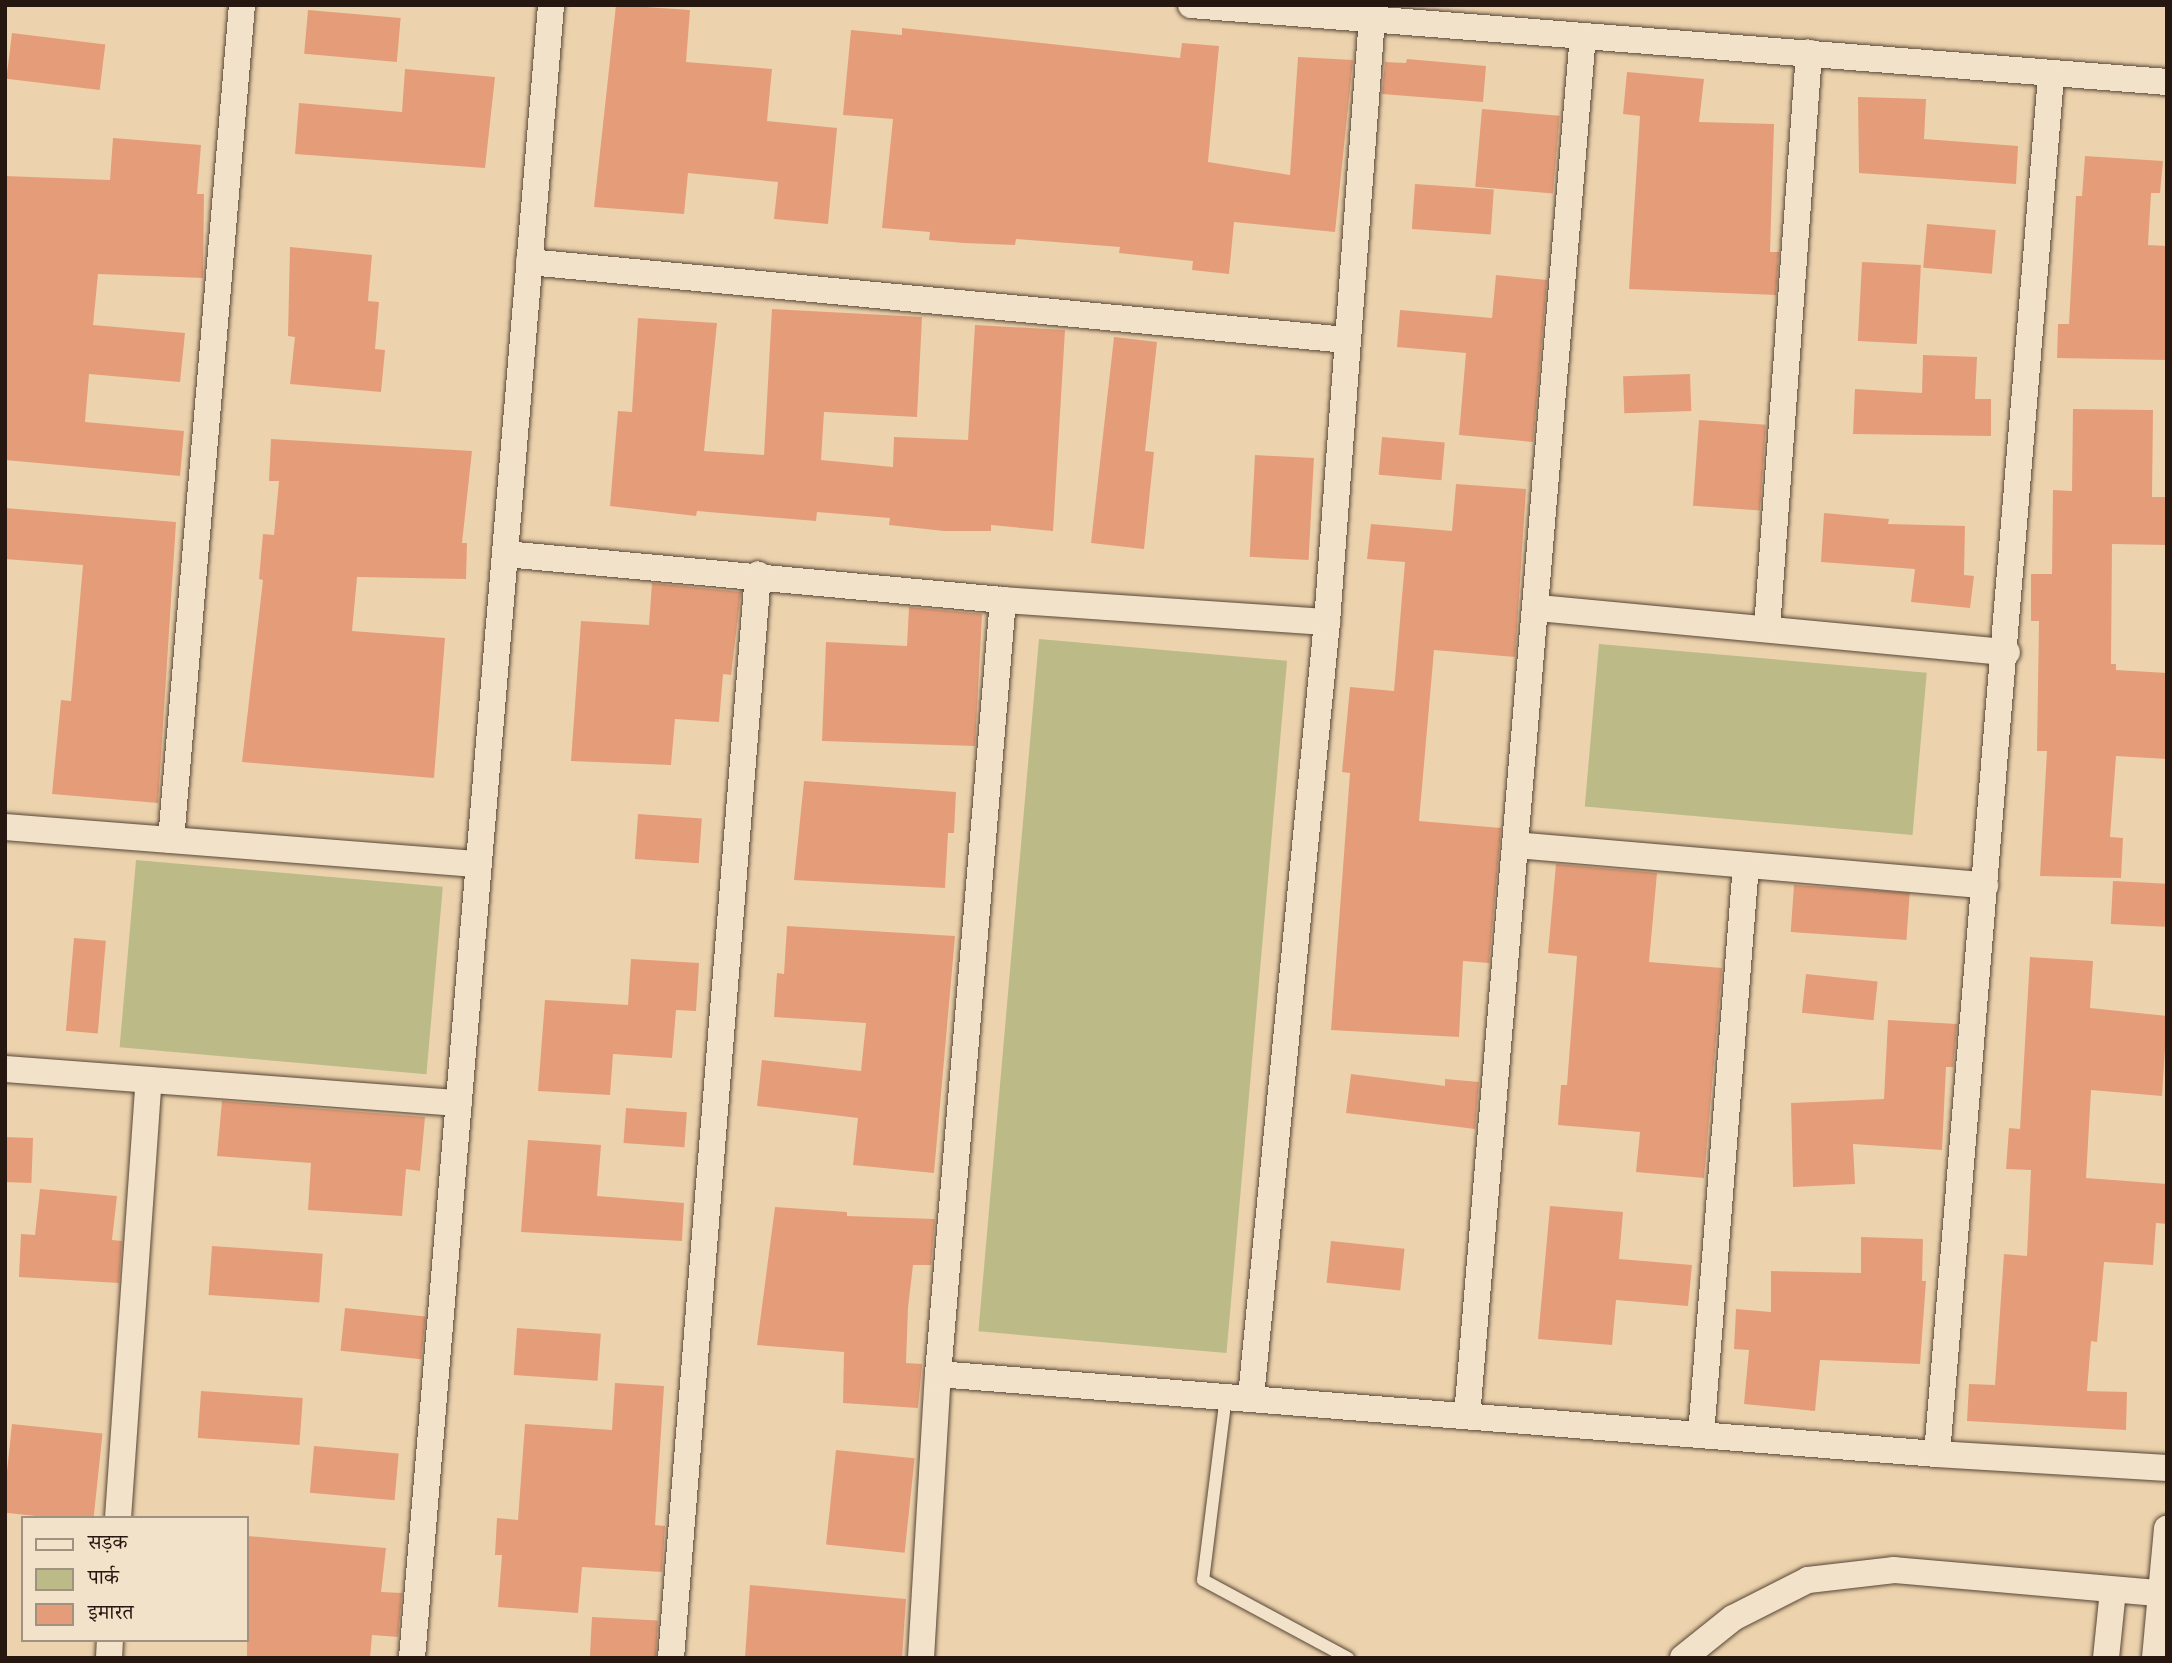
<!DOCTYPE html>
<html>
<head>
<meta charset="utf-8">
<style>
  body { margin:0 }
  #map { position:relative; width:2172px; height:1663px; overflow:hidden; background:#ecd3ad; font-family:Cardo,"Noto Serif Devanagari",serif }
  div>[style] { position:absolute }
  .green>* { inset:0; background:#bcbb87; transform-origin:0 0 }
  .building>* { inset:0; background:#e59d79; transform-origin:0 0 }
  .roads { filter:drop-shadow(0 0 2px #584637) drop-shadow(0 0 2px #584637) }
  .lane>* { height:12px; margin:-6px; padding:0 6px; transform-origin:6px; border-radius:6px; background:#f3e2ca }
  .street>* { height:26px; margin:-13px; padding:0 13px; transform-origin:13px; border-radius:13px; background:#f3e2ca }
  span { translate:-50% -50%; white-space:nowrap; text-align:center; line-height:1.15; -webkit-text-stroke:7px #f3e2ca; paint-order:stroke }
  .frame { position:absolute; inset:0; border:7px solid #261710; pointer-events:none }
  .legend { position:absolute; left:21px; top:1516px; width:228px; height:126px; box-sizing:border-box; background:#f3e2ca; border:2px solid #a19180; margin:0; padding:9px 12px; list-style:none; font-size:21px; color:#261710 }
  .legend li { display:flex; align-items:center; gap:14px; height:35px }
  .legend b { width:35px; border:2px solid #a19180 }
</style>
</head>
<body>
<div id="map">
  <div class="green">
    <div style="left:1039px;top:639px;width:249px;height:695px;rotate:5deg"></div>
    <div style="left:1599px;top:644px;width:329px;height:163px;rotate:5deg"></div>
    <div style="left:136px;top:860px;width:308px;height:188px;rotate:5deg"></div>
  </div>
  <div class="building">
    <div style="clip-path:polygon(616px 5px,690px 10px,686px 62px,772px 69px,767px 121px,837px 128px,828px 224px,774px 219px,778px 182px,688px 173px,684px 214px,594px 207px)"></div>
    <div style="left:308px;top:10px;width:93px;height:44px;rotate:5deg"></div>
    <div style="clip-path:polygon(902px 28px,1180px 58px,1182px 43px,1219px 46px,1208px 162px,1290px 175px,1298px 57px,1353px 60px,1335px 232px,1234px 222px,1229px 274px,1192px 270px,1193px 261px,1119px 253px,1120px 247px,1016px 239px,1015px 245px,964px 243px,929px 240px,930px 232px,882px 228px,893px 119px,843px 115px,851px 30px,902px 35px)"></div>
    <div style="left:12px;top:33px;width:94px;height:46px;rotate:7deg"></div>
    <div style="clip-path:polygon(1407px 59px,1486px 66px,1483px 102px,1382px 94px,1385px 62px,1406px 63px)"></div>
    <div style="clip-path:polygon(405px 69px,495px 77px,485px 168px,295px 154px,299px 103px,402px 112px)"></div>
    <div style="clip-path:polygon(1627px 72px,1704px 79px,1699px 122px,1774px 124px,1770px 252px,1779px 252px,1776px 295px,1629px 289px,1640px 116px,1623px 114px)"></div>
    <div style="clip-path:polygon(1858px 97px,1926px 99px,1924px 139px,2018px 146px,2016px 184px,1859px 173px)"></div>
    <div style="left:1482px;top:109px;width:78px;height:78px;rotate:5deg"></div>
    <div style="clip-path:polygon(113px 138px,201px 145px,197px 194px,204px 194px,203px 278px,98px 274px,93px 325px,185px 333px,180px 382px,89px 374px,85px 422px,184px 431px,180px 476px,5px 460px,5px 176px,110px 180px)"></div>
    <div style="clip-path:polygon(2085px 156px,2163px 161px,2160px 193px,2151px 193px,2148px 245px,2167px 246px,2167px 360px,2057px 358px,2058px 324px,2069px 324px,2076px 196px,2082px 196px)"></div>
    <div style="left:1415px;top:184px;width:79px;height:45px;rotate:4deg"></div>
    <div style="left:1927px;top:224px;width:69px;height:44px;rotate:5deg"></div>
    <div style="clip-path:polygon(290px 247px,372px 255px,368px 301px,379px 302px,375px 349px,385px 350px,381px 392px,290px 384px,295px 337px,288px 336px)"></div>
    <div style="left:1862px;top:262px;width:59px;height:79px;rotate:3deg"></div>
    <div style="clip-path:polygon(1496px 275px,1547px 280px,1533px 442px,1459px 435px,1466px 353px,1397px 347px,1400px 310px,1492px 318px)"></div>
    <div style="clip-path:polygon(772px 309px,922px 317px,917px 417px,824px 412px,821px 460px,893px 467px,894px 437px,968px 440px,975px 325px,1065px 330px,1053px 531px,991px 525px,991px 531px,944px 531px,889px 525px,890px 518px,817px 512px,816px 521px,697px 511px,696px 516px,610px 506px,618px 411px,632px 412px,638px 318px,717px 323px,704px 451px,764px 455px)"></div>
    <div style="clip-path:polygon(1114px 337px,1157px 342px,1145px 451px,1154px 452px,1144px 549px,1091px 543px)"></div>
    <div style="clip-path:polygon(1923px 355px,1977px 357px,1975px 399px,1991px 399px,1991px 436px,1853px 434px,1855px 389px,1922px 393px)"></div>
    <div style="left:1690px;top:374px;width:37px;height:67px;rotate:88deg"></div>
    <div style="clip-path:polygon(2073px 409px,2153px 410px,2152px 497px,2167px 497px,2167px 545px,2112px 544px,2111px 664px,2116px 664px,2116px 670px,2167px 673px,2167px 759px,2116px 756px,2110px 837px,2123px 838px,2121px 878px,2040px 876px,2047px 751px,2037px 751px,2039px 621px,2031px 621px,2031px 574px,2052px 574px,2053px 490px,2072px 491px)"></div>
    <div style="left:1699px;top:420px;width:67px;height:86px;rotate:4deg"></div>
    <div style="left:1382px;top:437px;width:63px;height:38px;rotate:5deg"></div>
    <div style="clip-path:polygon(271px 439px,472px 451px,462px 543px,467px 543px,466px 579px,357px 577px,352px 631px,445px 638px,434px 778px,242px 762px,263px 580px,259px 579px,263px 534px,274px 535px,279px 481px,269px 481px)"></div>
    <div style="left:1255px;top:455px;width:59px;height:102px;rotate:3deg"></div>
    <div style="clip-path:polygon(1456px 484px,1526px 489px,1515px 657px,1434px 650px,1419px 821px,1501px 828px,1489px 963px,1463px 961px,1459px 1037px,1331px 1030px,1350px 773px,1342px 772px,1350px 687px,1394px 691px,1405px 562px,1367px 559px,1371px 524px,1452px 531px)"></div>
    <div style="clip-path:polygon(5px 508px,176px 522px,158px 803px,52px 794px,61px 700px,71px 701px,83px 565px,5px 559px)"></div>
    <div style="clip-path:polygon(1824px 513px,1889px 519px,1888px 524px,1965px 526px,1964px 575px,1974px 576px,1970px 608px,1911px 602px,1915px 569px,1821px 562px)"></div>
    <div style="clip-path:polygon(652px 583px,741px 592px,731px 675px,723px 674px,719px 722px,675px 719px,671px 765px,571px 761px,581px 621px,649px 625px)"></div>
    <div style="clip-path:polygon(909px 607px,982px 614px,975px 746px,822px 741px,826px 642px,907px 646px)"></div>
    <div style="clip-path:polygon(804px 781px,956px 792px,954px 833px,948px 833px,945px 888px,794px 880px)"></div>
    <div style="left:638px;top:814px;width:64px;height:45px;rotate:4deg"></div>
    <div style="clip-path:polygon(1556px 864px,1657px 873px,1649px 962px,1722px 968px,1704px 1178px,1636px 1172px,1640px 1132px,1558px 1125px,1561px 1085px,1567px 1085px,1577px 956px,1548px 953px)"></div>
    <div style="left:2113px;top:881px;width:54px;height:43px;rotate:3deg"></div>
    <div style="left:1794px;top:885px;width:116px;height:47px;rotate:4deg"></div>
    <div style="clip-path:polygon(787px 926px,955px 936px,934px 1173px,853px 1165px,858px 1118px,757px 1106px,762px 1060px,861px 1071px,866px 1023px,774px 1017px,777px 973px,784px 974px)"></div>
    <div style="left:74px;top:938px;width:32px;height:93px;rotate:5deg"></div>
    <div style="clip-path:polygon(2030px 957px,2093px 961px,2090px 1008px,2167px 1016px,2162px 1096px,2091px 1090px,2086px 1178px,2167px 1184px,2167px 1224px,2156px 1223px,2153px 1265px,2104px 1262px,2097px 1342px,2091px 1341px,2087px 1391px,2127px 1392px,2126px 1430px,1967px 1421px,1969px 1384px,1995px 1385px,2004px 1254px,2027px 1256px,2031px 1170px,2006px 1169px,2009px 1128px,2020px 1129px)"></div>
    <div style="clip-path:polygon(631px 959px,699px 963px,696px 1011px,676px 1010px,672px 1058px,613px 1054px,610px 1095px,538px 1091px,545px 1000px,628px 1005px)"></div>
    <div style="left:1806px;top:974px;width:72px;height:39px;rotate:6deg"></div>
    <div style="clip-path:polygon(1888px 1020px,1957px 1024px,1953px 1067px,1946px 1067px,1942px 1150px,1853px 1144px,1855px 1184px,1793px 1187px,1791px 1103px,1884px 1099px)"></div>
    <div style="clip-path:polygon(1351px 1074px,1445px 1086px,1445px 1079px,1479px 1082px,1475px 1129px,1346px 1113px)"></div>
    <div style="clip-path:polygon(222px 1101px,425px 1117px,420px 1171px,406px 1169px,402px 1216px,308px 1210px,311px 1163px,217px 1156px)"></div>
    <div style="left:626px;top:1108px;width:61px;height:35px;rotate:4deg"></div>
    <div style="left:5px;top:1137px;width:28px;height:45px;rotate:2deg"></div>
    <div style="clip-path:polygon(528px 1140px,601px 1145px,597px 1196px,684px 1203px,682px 1241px,521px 1232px)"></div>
    <div style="clip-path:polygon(40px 1189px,117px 1196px,112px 1240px,122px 1241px,119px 1283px,19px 1277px,21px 1234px,35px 1235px)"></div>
    <div style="clip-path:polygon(1550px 1206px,1623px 1212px,1619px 1259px,1692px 1265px,1688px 1306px,1616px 1300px,1612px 1345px,1538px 1339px)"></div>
    <div style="clip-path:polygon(775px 1207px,847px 1212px,847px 1216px,935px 1219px,931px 1265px,913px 1265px,908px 1308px,906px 1363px,922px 1364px,918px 1408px,843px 1403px,844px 1352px,757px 1345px)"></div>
    <div style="clip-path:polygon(1861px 1237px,1923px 1239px,1922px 1281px,1926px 1281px,1920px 1364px,1820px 1360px,1815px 1411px,1744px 1404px,1749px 1350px,1734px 1349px,1736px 1309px,1771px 1312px,1771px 1271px,1861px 1273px)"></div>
    <div style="left:1331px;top:1241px;width:74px;height:42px;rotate:6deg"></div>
    <div style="left:212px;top:1246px;width:111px;height:49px;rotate:4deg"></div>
    <div style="left:345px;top:1308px;width:81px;height:43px;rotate:6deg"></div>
    <div style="left:517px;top:1328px;width:84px;height:47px;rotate:4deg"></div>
    <div style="clip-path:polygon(615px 1383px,664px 1386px,655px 1525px,665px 1526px,662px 1572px,582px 1567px,578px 1613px,498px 1607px,502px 1555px,495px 1555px,497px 1518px,518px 1520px,525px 1424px,612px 1430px)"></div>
    <div style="left:201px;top:1391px;width:102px;height:47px;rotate:4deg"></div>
    <div style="left:12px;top:1424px;width:91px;height:89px;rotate:6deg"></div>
    <div style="left:314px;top:1446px;width:85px;height:47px;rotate:5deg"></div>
    <div style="left:836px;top:1450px;width:79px;height:95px;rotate:6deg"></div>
    <div style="clip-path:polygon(247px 1536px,386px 1548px,381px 1592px,402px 1593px,398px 1637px,372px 1635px,370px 1658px,247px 1658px)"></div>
    <div style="clip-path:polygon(750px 1585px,906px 1599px,902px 1658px,745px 1658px)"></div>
    <div style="left:592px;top:1617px;width:66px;height:41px;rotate:3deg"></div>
  </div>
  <div class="roads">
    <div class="lane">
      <div style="left:1226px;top:1396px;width:185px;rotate:97.1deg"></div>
      <div style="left:1203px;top:1580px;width:165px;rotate:28.3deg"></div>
    </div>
    <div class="street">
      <div style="left:1191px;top:5px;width:979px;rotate:4.51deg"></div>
      <div style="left:529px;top:262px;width:822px;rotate:5.45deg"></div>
      <div style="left:505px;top:554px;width:500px;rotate:5.28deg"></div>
      <div style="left:1003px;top:600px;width:325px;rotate:3.9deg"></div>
      <div style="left:1538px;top:608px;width:471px;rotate:5.4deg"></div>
      <div style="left:1767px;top:628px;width:577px;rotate:-85.82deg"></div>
      <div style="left:5px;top:827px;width:475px;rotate:4.5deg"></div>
      <div style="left:171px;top:840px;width:838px;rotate:-85.14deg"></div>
      <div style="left:1515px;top:845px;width:472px;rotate:4.9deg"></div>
      <div style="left:5px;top:1069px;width:455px;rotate:4.3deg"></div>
      <div style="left:938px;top:1374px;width:1002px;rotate:4.58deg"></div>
      <div style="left:1937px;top:1454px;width:230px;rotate:3.5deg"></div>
      <div style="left:1251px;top:1397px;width:779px;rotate:-84.4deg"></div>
      <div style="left:1327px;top:622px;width:619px;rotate:-85.74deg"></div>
      <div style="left:1467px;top:1416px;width:1385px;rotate:-85.2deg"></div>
      <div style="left:1701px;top:1435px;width:572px;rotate:-85.49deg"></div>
      <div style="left:1937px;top:1454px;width:1384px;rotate:-85.27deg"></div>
      <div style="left:118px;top:1518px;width:439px;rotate:-86deg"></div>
      <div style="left:109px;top:1658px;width:18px;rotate:-87deg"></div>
      <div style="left:412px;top:1658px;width:1659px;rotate:-85.19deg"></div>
      <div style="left:671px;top:1658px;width:1087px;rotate:-85.41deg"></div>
      <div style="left:921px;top:1658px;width:285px;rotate:-86.6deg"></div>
      <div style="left:938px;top:1374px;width:777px;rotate:-85.2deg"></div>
      <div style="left:1683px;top:1658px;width:64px;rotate:-38.7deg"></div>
      <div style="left:1733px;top:1618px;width:84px;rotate:-26.9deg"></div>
      <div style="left:1808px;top:1580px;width:87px;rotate:-6.6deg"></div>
      <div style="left:1894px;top:1570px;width:274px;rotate:5deg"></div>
      <div style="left:2106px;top:1658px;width:68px;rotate:-84.1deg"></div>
      <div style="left:2155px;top:1658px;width:130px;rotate:-84.7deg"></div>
    </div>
  </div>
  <div class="frame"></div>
  <ul class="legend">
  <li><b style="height:9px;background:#f3e2ca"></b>सड़क</li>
  <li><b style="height:19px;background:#bcbb87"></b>पार्क</li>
  <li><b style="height:19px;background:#e59d79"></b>इमारत</li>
  </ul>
</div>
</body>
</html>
